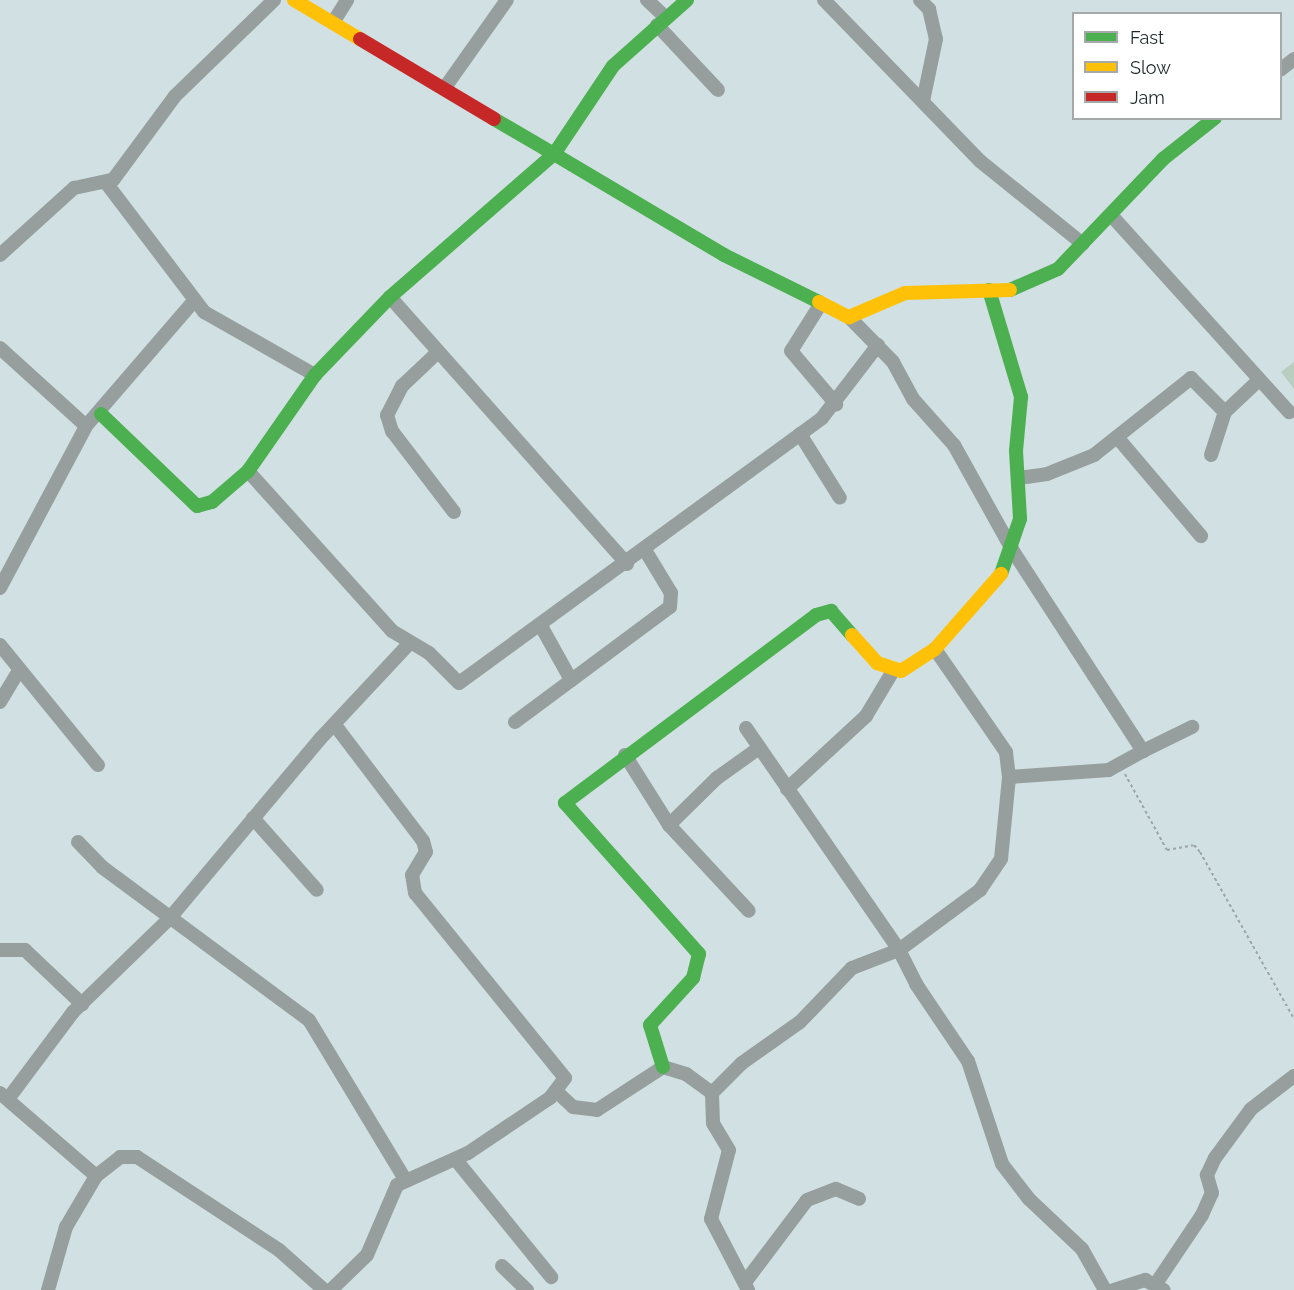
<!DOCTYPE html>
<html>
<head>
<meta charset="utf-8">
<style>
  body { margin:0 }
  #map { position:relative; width:1294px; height:1290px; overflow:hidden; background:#d1e0e2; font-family:Raleway,sans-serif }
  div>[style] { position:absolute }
  .green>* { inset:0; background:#bacec0 }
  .path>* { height:2px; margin-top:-1px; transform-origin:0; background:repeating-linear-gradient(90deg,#9ca6a6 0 3px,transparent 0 6px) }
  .street>* { height:14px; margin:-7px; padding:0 7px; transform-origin:7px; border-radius:7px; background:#969f9d }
  .fast>* { height:14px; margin:-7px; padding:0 7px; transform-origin:7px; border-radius:7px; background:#4caf50 }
  .slow>* { height:14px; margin:-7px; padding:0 7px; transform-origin:7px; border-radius:7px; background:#ffc107 }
  .jam>* { height:14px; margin:-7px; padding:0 7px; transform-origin:7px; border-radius:7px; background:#c62828 }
  span { translate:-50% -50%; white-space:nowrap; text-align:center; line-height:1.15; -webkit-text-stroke:4.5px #fff; paint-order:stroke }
  .legend { position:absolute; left:1072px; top:12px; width:210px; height:108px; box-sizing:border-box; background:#fff; border:2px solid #a5a9a9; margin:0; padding:8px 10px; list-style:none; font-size:18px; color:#1e2829 }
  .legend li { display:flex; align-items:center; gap:12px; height:30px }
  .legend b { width:30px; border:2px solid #a5a9a9 }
</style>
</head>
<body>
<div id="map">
  <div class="green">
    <div style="clip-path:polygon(1294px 362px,1294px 389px,1281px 372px)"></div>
  </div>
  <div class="path">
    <div style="left:1125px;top:774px;width:87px;rotate:61.1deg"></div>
    <div style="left:1167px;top:850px;width:27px;rotate:-10deg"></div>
    <div style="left:1194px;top:845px;width:9px;rotate:49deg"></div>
    <div style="left:1200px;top:852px;width:192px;rotate:60.6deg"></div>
  </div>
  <div class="street">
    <div style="left:647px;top:0;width:25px;rotate:43deg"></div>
    <div style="left:824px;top:0;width:224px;rotate:45.9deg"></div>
    <div style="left:980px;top:161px;width:132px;rotate:38.9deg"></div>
    <div style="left:920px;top:0;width:13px;rotate:45deg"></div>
    <div style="left:929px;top:9px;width:31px;rotate:77deg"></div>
    <div style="left:936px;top:39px;width:63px;rotate:101.8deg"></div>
    <div style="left:334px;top:21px;width:25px;rotate:-58deg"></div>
    <div style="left:657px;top:25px;width:89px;rotate:46.8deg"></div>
    <div style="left:1280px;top:70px;width:18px;rotate:-38deg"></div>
    <div style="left:446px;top:86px;width:105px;rotate:-54.7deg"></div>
    <div style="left:107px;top:184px;width:161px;rotate:52.8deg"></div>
    <div style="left:204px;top:312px;width:128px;rotate:29.6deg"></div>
    <div style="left:1111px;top:215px;width:266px;rotate:47.9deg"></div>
    <div style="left:0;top:255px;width:100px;rotate:-42.2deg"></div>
    <div style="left:74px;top:188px;width:40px;rotate:-12deg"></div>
    <div style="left:113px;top:180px;width:104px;rotate:-53.6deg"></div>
    <div style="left:175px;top:96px;width:138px;rotate:-44.1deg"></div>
    <div style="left:390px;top:297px;width:357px;rotate:48.4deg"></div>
    <div style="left:820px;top:305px;width:54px;rotate:122.2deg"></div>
    <div style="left:791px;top:351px;width:70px;rotate:49.7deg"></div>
    <div style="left:849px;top:317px;width:63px;rotate:45.6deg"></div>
    <div style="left:893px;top:362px;width:42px;rotate:61.6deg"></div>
    <div style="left:913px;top:399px;width:62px;rotate:48.3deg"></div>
    <div style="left:954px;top:445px;width:121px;rotate:60.9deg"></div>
    <div style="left:1013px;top:551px;width:239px;rotate:57deg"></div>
    <div style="left:1143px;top:751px;width:39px;rotate:151deg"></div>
    <div style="left:1109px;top:770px;width:100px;rotate:176deg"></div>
    <div style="left:0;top:348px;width:116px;rotate:42.2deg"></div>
    <div style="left:438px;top:352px;width:50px;rotate:136.6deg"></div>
    <div style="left:402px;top:386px;width:33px;rotate:117deg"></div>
    <div style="left:387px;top:415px;width:17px;rotate:73deg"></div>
    <div style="left:392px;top:431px;width:102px;rotate:52.6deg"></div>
    <div style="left:800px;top:434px;width:75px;rotate:58deg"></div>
    <div style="left:1117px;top:437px;width:130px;rotate:49.7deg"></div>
    <div style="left:1211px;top:455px;width:45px;rotate:-72deg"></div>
    <div style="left:248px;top:471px;width:215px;rotate:48deg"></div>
    <div style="left:392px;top:631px;width:43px;rotate:30.7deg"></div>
    <div style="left:429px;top:653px;width:42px;rotate:45deg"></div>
    <div style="left:459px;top:683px;width:449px;rotate:-36.1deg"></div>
    <div style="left:822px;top:418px;width:92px;rotate:-52.5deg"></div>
    <div style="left:1019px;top:478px;width:28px;rotate:-8deg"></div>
    <div style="left:1047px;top:474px;width:51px;rotate:-22deg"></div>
    <div style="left:1094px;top:455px;width:124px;rotate:-38.4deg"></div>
    <div style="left:1191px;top:378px;width:48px;rotate:45deg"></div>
    <div style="left:1225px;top:412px;width:47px;rotate:-43.3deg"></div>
    <div style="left:0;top:588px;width:183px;rotate:-62deg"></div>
    <div style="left:86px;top:426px;width:164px;rotate:-49.2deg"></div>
    <div style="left:541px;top:626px;width:62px;rotate:60.9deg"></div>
    <div style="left:0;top:645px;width:155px;rotate:50.8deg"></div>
    <div style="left:0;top:702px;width:35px;rotate:-59deg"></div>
    <div style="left:515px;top:722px;width:193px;rotate:-36.6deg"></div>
    <div style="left:670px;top:607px;width:14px;rotate:-86deg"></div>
    <div style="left:671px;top:593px;width:50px;rotate:-121.2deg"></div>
    <div style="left:746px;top:728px;width:270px;rotate:55.4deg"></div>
    <div style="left:899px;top:950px;width:101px;rotate:-36.5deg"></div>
    <div style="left:980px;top:890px;width:37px;rotate:-56deg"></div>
    <div style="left:1001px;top:859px;width:82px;rotate:-84.4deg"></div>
    <div style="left:1009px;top:777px;width:25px;rotate:-97deg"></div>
    <div style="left:1006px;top:752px;width:125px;rotate:-124.6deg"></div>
    <div style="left:1143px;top:751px;width:55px;rotate:-26.1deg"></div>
    <div style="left:625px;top:755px;width:83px;rotate:57.8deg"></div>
    <div style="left:669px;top:825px;width:117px;rotate:47.1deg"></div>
    <div style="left:787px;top:789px;width:108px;rotate:-42.7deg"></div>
    <div style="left:866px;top:716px;width:52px;rotate:-59deg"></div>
    <div style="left:253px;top:818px;width:96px;rotate:48.4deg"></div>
    <div style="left:669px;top:825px;width:67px;rotate:-44.4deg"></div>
    <div style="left:717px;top:778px;width:52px;rotate:-35.5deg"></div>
    <div style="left:78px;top:842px;width:35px;rotate:46deg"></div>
    <div style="left:102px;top:867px;width:257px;rotate:36.5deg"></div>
    <div style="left:309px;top:1020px;width:186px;rotate:58.9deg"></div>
    <div style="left:0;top:950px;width:25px"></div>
    <div style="left:25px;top:950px;width:79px;rotate:43.5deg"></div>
    <div style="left:557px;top:1092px;width:22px;rotate:43deg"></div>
    <div style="left:573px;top:1107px;width:24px;rotate:7deg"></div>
    <div style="left:597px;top:1110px;width:79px;rotate:-33.1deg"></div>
    <div style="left:663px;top:1067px;width:24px;rotate:17deg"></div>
    <div style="left:686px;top:1074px;width:32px;rotate:36deg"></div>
    <div style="left:0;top:1093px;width:127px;rotate:40.8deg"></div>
    <div style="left:8px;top:1099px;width:109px;rotate:-53.2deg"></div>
    <div style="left:73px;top:1012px;width:134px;rotate:-44.1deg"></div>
    <div style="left:169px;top:919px;width:235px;rotate:-50deg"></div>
    <div style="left:320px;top:739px;width:130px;rotate:-46.9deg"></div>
    <div style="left:456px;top:1160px;width:151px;rotate:50.9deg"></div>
    <div style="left:502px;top:1266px;width:35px;rotate:44deg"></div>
    <div style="left:746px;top:1281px;width:101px;rotate:-53deg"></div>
    <div style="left:807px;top:1200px;width:31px;rotate:-21deg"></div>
    <div style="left:836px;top:1189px;width:25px;rotate:23deg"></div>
    <div style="left:1155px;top:1285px;width:84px;rotate:-56.1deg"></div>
    <div style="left:1202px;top:1215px;width:24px;rotate:-66deg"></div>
    <div style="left:1212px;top:1193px;width:19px;rotate:-106deg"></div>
    <div style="left:1207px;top:1175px;width:19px;rotate:-65deg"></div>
    <div style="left:1215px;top:1158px;width:61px;rotate:-53.7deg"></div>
    <div style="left:1251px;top:1109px;width:54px;rotate:-37.5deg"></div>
    <div style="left:48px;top:1290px;width:66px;rotate:-74.1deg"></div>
    <div style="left:66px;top:1227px;width:59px;rotate:-59.5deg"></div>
    <div style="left:96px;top:1176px;width:31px;rotate:-38deg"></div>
    <div style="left:120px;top:1157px;width:17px"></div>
    <div style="left:137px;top:1157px;width:170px;rotate:33.2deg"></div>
    <div style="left:279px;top:1250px;width:60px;rotate:41.6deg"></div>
    <div style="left:331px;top:1290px;width:50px;rotate:-44.2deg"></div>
    <div style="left:367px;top:1255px;width:76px;rotate:-66.8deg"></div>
    <div style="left:397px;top:1185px;width:78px;rotate:-24.3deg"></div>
    <div style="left:468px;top:1153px;width:99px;rotate:-33.9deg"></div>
    <div style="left:550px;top:1098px;width:25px;rotate:-53deg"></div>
    <div style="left:565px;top:1078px;width:238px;rotate:-129deg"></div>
    <div style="left:415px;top:893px;width:18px;rotate:-99deg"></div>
    <div style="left:412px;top:875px;width:27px;rotate:-59deg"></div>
    <div style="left:426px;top:852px;width:11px;rotate:-105deg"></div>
    <div style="left:423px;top:841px;width:146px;rotate:-127.2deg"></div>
    <div style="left:748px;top:1290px;width:80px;rotate:-117.5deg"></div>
    <div style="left:711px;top:1219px;width:71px;rotate:-75.4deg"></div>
    <div style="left:729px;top:1150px;width:31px;rotate:-121deg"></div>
    <div style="left:713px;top:1123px;width:30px;rotate:-92deg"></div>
    <div style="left:712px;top:1093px;width:42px;rotate:-45deg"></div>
    <div style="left:742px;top:1063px;width:71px;rotate:-35.3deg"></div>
    <div style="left:800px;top:1022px;width:75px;rotate:-46.1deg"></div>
    <div style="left:852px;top:968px;width:50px;rotate:-21deg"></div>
    <div style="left:899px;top:950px;width:38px;rotate:63deg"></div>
    <div style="left:916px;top:984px;width:93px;rotate:56deg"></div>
    <div style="left:968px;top:1061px;width:108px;rotate:71.7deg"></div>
    <div style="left:1002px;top:1164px;width:44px;rotate:52.4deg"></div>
    <div style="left:1029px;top:1199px;width:73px;rotate:43.3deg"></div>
    <div style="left:1082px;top:1249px;width:47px;rotate:60.7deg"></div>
    <div style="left:1114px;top:1290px;width:33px;rotate:-18deg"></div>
    <div style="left:1145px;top:1280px;width:21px;rotate:28deg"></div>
  </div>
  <div class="fast">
    <div style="left:687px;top:0;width:99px;rotate:138.3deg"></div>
    <div style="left:613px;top:66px;width:106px;rotate:123.8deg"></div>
    <div style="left:554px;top:154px;width:198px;rotate:30.7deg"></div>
    <div style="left:724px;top:255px;width:106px;rotate:26.3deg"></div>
    <div style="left:989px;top:290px;width:112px;rotate:73.3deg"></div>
    <div style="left:1021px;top:397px;width:54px;rotate:95.3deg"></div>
    <div style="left:1016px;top:451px;width:68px;rotate:86.6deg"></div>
    <div style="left:1020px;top:519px;width:58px;rotate:109.1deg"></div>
    <div style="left:1010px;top:290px;width:52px;rotate:-23.6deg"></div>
    <div style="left:1058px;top:269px;width:152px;rotate:-46.3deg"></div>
    <div style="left:1163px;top:159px;width:66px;rotate:-38.3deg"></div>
    <div style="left:101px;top:414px;width:133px;rotate:43.8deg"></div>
    <div style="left:197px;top:506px;width:16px;rotate:-15deg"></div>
    <div style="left:212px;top:502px;width:48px;rotate:-40.7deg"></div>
    <div style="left:248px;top:471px;width:117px;rotate:-55.1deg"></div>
    <div style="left:315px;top:375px;width:108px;rotate:-46.1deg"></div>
    <div style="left:390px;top:297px;width:218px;rotate:-41.1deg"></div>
    <div style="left:554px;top:154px;width:69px;rotate:-149.7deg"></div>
    <div style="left:663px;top:1067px;width:44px;rotate:-107.2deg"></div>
    <div style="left:650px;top:1025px;width:64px;rotate:-47.5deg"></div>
    <div style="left:693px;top:978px;width:25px;rotate:-76deg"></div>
    <div style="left:699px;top:954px;width:202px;rotate:-131.6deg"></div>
    <div style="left:565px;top:803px;width:314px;rotate:-36.8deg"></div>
    <div style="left:816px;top:615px;width:16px;rotate:-15deg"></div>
    <div style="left:831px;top:611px;width:32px;rotate:49deg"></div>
  </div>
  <div class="slow">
    <div style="left:294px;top:0;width:77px;rotate:30.6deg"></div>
    <div style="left:819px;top:302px;width:34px;rotate:27deg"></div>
    <div style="left:849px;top:317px;width:61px;rotate:-23.2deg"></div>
    <div style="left:905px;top:293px;width:105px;rotate:-1.6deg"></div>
    <div style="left:852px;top:635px;width:38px;rotate:48deg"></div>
    <div style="left:877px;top:663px;width:25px;rotate:18deg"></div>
    <div style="left:901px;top:671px;width:40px;rotate:-32.9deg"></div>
    <div style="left:935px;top:649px;width:100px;rotate:-48.7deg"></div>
  </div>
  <div class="jam">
    <div style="left:360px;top:39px;width:156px;rotate:30.8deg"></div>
  </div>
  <ul class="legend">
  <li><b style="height:8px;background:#4caf50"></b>Fast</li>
  <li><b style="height:8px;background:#ffc107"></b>Slow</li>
  <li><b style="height:8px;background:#c62828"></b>Jam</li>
  </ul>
</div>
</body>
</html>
